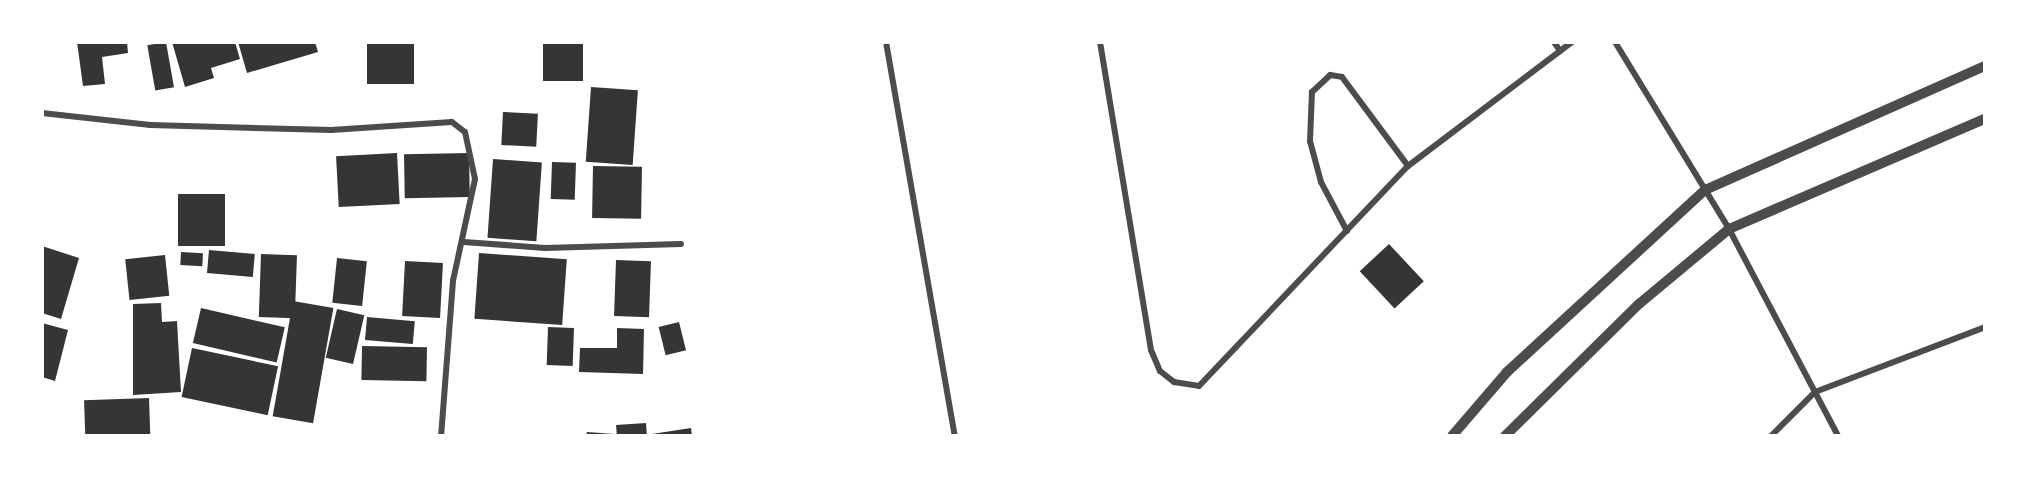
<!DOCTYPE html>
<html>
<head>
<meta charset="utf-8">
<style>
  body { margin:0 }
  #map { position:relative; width:2027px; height:478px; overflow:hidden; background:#fff; font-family:Arial,sans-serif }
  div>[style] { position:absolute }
  .building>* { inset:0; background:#353535; transform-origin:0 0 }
  .minor>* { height:6px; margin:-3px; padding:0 3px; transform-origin:3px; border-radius:3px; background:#4c4c4c }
  .tertiary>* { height:10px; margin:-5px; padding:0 5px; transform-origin:5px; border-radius:5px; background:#4c4c4c }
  span { translate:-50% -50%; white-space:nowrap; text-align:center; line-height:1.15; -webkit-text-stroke:6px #fff; paint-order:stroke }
  .frame { position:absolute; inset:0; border:44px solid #fff; pointer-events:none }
</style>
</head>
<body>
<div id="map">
  <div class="building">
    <div style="clip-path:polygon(77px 42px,127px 42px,128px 53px,102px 57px,105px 84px,83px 86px)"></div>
    <div style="left:166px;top:42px;width:46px;height:19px;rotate:80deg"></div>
    <div style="clip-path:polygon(172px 42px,235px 42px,240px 59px,211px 68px,214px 78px,185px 87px)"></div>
    <div style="clip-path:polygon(238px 42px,315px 42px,318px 52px,247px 73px)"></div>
    <div style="left:367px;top:42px;width:47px;height:42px"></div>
    <div style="left:543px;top:42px;width:40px;height:39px"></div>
    <div style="left:591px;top:87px;width:47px;height:75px;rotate:4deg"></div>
    <div style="left:503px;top:112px;width:35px;height:33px;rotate:3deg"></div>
    <div style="left:397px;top:153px;width:51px;height:61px;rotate:87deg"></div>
    <div style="left:469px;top:153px;width:44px;height:65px;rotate:89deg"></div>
    <div style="left:493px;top:159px;width:49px;height:79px;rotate:4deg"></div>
    <div style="left:552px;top:162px;width:24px;height:37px;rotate:2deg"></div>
    <div style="left:593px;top:166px;width:49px;height:52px;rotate:1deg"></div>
    <div style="left:225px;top:194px;width:52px;height:47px;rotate:90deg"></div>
    <div style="left:1389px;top:244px;width:51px;height:40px;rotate:47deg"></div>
    <div style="clip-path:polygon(42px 246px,79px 258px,61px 319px,42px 313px)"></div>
    <div style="left:209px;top:250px;width:46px;height:23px;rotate:5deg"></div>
    <div style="left:181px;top:252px;width:22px;height:13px;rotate:3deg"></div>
    <div style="left:479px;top:253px;width:88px;height:66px;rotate:4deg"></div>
    <div style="left:261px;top:254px;width:36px;height:63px;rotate:2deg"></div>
    <div style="left:165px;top:255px;width:41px;height:40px;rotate:84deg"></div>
    <div style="left:337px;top:258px;width:30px;height:45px;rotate:6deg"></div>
    <div style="left:616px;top:260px;width:35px;height:56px;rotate:2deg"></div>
    <div style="left:405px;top:261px;width:38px;height:55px;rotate:3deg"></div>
    <div style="left:293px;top:301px;width:41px;height:117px;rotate:10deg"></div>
    <div style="clip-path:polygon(161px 303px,162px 322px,177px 321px,181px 392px,133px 395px,133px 304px)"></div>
    <div style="left:201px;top:308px;width:86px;height:36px;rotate:13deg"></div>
    <div style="left:337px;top:309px;width:28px;height:50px;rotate:13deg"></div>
    <div style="left:367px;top:317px;width:48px;height:23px;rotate:5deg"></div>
    <div style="left:679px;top:322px;width:29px;height:21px;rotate:76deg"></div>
    <div style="clip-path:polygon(42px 323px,68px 330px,55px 381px,42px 377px)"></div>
    <div style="left:548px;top:327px;width:26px;height:38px;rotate:2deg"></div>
    <div style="clip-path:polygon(617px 328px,644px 329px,643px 374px,579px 372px,580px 348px,617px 348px)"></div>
    <div style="left:362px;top:346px;width:65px;height:34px;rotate:1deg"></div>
    <div style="left:192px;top:348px;width:88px;height:50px;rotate:12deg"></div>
    <div style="left:149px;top:398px;width:38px;height:65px;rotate:88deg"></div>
    <div style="left:646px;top:423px;width:13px;height:30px;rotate:86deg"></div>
    <div style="clip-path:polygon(691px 428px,692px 436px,652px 436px,652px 434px)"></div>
    <div style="clip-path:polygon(587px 432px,614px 434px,614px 436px,586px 436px)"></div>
  </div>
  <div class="minor">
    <div style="left:886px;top:42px;width:400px;rotate:80.1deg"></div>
    <div style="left:1100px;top:42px;width:312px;rotate:80.6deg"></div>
    <div style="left:1151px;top:350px;width:23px;rotate:67deg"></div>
    <div style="left:1160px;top:371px;width:18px;rotate:38deg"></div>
    <div style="left:1174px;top:382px;width:25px;rotate:9deg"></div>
    <div style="left:1199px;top:386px;width:303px;rotate:-46.5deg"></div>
    <div style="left:1408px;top:166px;width:206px;rotate:-37.1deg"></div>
    <div style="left:1554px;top:42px;width:11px;rotate:56deg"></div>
    <div style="left:1615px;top:42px;width:219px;rotate:58.6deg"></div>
    <div style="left:1729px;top:229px;width:234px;rotate:62.2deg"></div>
    <div style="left:42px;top:113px;width:109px;rotate:6.3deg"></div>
    <div style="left:150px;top:125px;width:181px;rotate:1.6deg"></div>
    <div style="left:331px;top:130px;width:121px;rotate:-3.8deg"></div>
    <div style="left:452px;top:122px;width:16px;rotate:38deg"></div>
    <div style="left:465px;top:132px;width:48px;rotate:78deg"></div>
    <div style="left:475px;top:179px;width:104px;rotate:102.2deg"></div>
    <div style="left:453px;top:281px;width:155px;rotate:94.4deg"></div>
    <div style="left:1347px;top:231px;width:55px;rotate:-118deg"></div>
    <div style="left:1321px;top:182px;width:42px;rotate:-105deg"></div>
    <div style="left:1310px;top:141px;width:49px;rotate:-87.7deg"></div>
    <div style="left:1312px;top:92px;width:25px;rotate:-43deg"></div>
    <div style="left:1330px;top:75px;width:12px;rotate:9deg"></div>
    <div style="left:1342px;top:77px;width:111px;rotate:53.4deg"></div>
    <div style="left:464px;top:242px;width:81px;rotate:4.2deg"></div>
    <div style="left:545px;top:248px;width:136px;rotate:-1.7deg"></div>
    <div style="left:1771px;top:436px;width:62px;rotate:-45deg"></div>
    <div style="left:1815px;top:392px;width:182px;rotate:-20.9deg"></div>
  </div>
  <div class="tertiary">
    <div style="left:1452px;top:436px;width:84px;rotate:-49.3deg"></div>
    <div style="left:1507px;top:372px;width:269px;rotate:-42.6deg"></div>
    <div style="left:1705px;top:190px;width:306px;rotate:-23.9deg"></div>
    <div style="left:1505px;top:436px;width:188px;rotate:-44.6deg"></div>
    <div style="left:1639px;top:304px;width:117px;rotate:-39.8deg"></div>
    <div style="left:1729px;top:229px;width:279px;rotate:-23.3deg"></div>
  </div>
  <div class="frame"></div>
</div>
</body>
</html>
